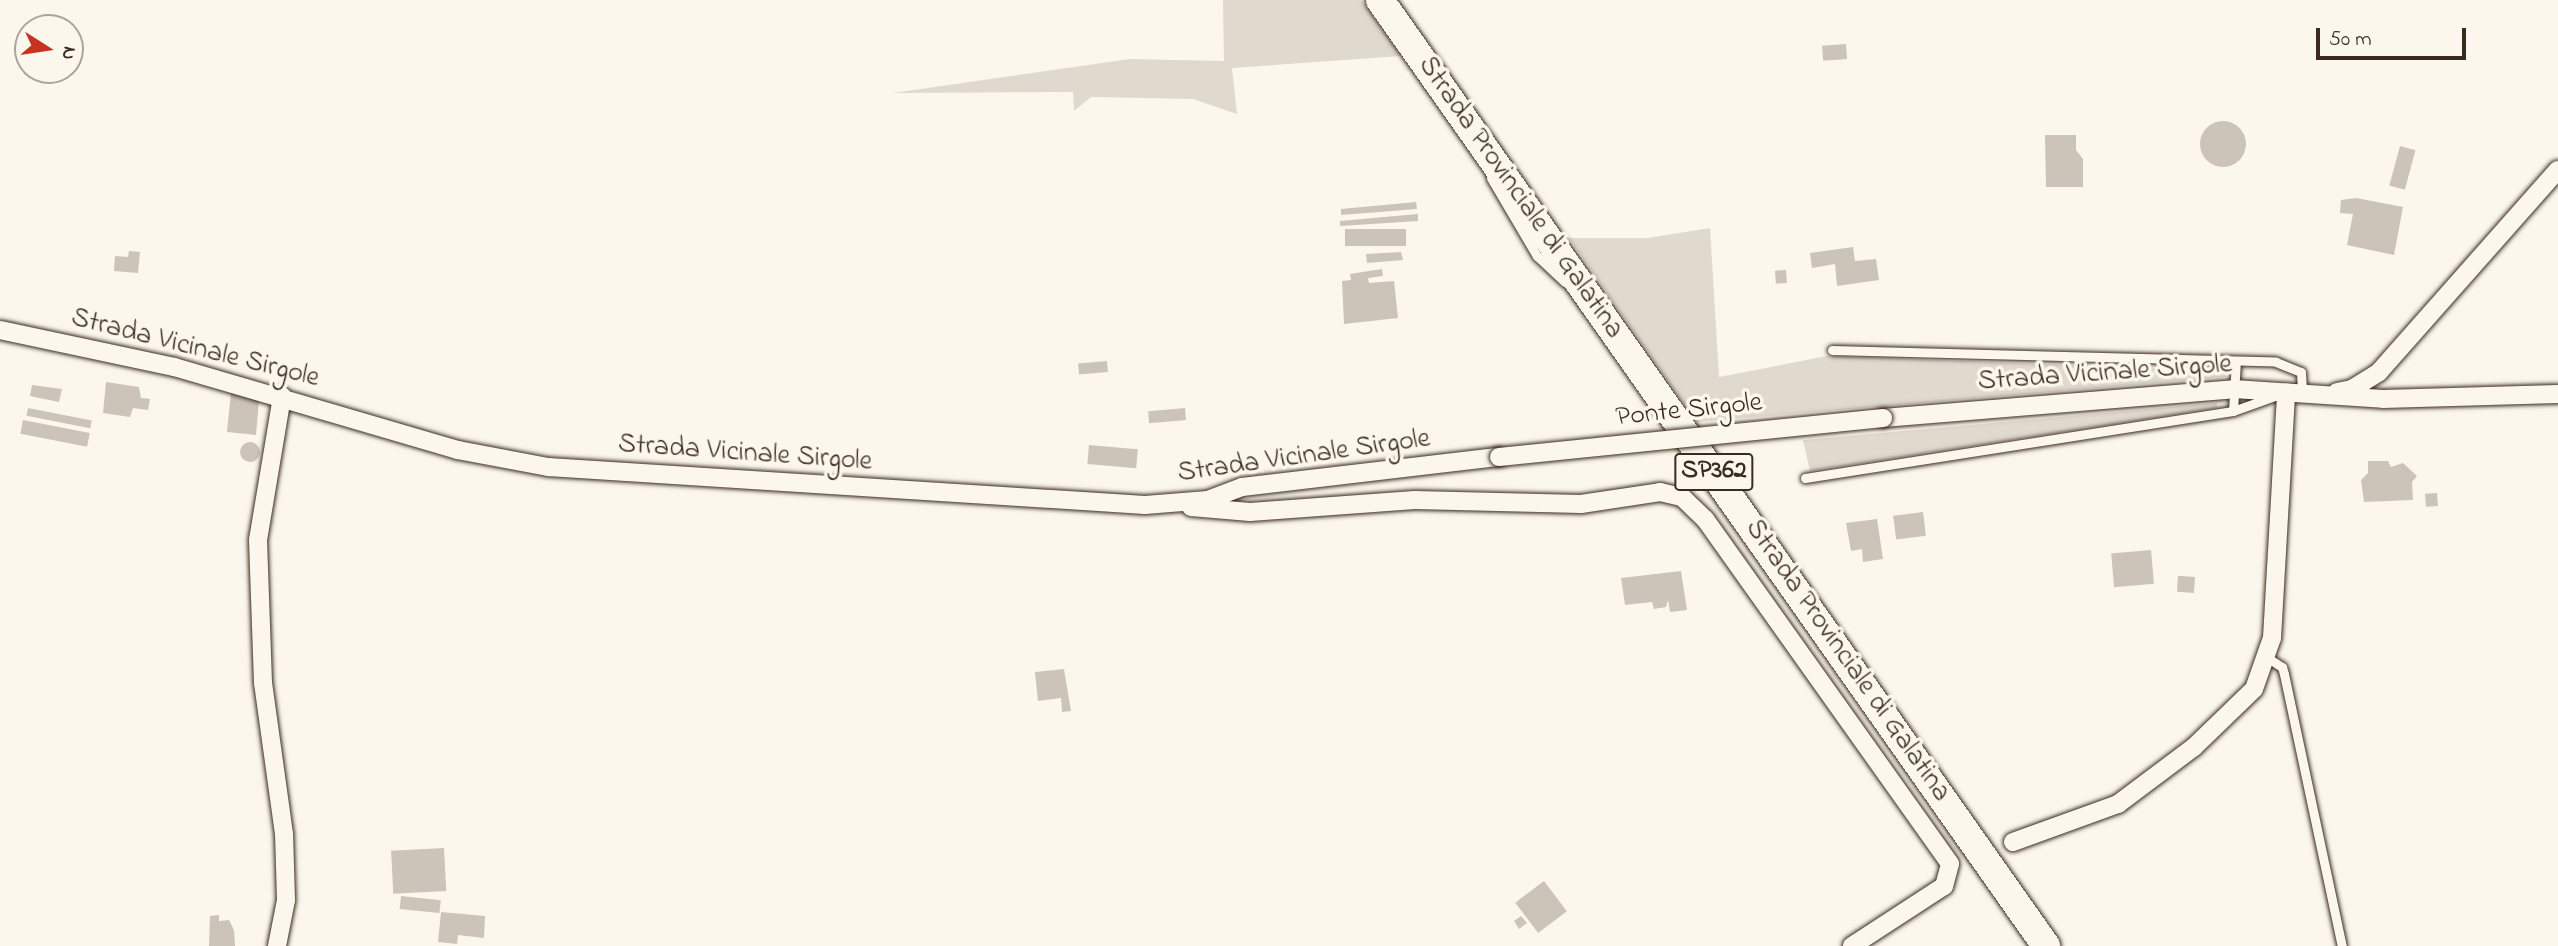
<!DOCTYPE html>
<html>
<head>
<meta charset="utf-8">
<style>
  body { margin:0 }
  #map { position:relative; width:2558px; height:946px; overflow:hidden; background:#fbf7ec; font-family:"Indie Flower",sans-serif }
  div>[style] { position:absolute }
  .green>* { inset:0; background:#dfd9ce }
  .building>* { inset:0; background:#ccc4b9; transform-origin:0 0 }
  .round { border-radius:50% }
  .roads { filter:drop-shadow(0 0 2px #3b2a1e) drop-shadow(0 0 2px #3b2a1e) }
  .lane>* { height:9px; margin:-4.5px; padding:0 4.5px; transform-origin:4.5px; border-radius:4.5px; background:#fbf7ec }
  .street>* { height:18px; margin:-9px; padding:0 9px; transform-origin:9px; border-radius:9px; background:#fbf7ec }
  .primary>* { height:28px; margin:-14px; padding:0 14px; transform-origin:14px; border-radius:14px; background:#fbf7ec }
  .bridges { filter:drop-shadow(0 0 2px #3b2a1e) drop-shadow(0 0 2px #3b2a1e) }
  .street-bridge>* { height:18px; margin:-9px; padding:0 9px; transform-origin:9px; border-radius:9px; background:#fbf7ec }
  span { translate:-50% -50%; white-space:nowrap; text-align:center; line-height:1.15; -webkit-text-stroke:7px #fbf7ec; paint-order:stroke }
  .shield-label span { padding:2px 5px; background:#fbf7ec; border:2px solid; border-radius:5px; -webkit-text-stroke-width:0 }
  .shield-label { font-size:26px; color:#3b2a1e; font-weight:700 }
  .street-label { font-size:28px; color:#3b2a1e }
  .north { position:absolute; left:14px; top:14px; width:70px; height:70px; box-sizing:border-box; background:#fbf7ec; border:2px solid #aea59a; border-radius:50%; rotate:102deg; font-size:19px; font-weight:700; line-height:28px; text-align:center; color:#3b2a1e }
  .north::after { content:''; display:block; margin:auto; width:24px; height:32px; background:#c8321e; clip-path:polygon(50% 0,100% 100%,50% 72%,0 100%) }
  .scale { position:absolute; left:2316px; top:28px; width:150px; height:32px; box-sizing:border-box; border:4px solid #3b2a1e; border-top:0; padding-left:9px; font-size:21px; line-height:24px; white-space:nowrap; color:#3b2a1e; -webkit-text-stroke:5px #fbf7ec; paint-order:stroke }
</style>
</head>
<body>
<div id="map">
  <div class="green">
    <div style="clip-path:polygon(1223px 0,1361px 0,1401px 56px,1232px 68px,1237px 114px,1193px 99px,1091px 97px,1074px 111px,1073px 92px,893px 93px,1130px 59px,1224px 61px)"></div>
    <div style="clip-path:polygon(1710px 228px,1719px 377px,1827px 356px,2201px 370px,2225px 372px,2226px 377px,1697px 422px,1569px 238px,1648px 238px)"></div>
    <div style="clip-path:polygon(2217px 403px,2217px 408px,1810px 471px,1803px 440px)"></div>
  </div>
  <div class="building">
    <div style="left:1846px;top:44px;width:15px;height:24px;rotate:86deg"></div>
    <div class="round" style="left:2200px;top:121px;width:46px;height:46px"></div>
    <div style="clip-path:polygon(2045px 135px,2076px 135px,2076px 150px,2083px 159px,2083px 187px,2046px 187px)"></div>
    <div style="left:2400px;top:146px;width:16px;height:41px;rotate:15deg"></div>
    <div style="clip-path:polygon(2356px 198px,2403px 207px,2394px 255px,2347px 245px,2353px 214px,2340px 213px,2341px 200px)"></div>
    <div style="clip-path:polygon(1416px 202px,1417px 209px,1341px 215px,1341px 209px)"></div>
    <div style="clip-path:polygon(1418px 214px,1418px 221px,1340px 226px,1340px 221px)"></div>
    <div style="left:1406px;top:229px;width:17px;height:61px;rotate:90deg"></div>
    <div style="clip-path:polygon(1853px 247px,1855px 261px,1876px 259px,1879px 280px,1837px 286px,1835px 264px,1812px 268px,1810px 253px)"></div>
    <div style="clip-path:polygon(129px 251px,140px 252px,138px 273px,114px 271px,115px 256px,128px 257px)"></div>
    <div style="clip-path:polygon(1401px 252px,1403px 260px,1367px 263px,1366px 254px)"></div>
    <div style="clip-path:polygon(1382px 269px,1383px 276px,1368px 278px,1369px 283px,1394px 281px,1398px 318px,1344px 324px,1342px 281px,1351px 280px,1350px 274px)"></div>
    <div style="left:1786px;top:270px;width:13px;height:11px;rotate:86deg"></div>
    <div style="left:1107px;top:361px;width:11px;height:29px;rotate:85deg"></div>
    <div style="clip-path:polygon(106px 382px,139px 387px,141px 398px,150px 399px,148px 410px,133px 408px,130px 417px,103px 413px)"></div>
    <div style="clip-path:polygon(32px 385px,62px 389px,59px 402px,30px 396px)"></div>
    <div style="clip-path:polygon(231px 392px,259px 400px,256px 435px,227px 432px)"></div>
    <div style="left:28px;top:408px;width:65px;height:8px;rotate:11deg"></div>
    <div style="left:1185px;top:408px;width:12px;height:37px;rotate:85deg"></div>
    <div style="left:23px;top:420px;width:68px;height:14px;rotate:11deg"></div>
    <div class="round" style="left:240px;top:442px;width:20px;height:20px"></div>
    <div style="left:1089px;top:445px;width:49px;height:19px;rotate:5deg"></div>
    <div style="clip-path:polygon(2368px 461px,2388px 461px,2391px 467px,2403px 463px,2417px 476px,2412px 482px,2413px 500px,2364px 502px,2361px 480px,2368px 473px)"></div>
    <div style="left:2437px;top:493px;width:13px;height:12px;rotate:86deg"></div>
    <div style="left:1923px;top:512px;width:24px;height:30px;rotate:83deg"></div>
    <div style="clip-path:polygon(1877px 519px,1883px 559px,1863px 562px,1862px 549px,1851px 551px,1846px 523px)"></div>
    <div style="left:2151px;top:550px;width:34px;height:40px;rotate:85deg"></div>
    <div style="clip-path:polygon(1681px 571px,1687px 610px,1670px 612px,1668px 600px,1666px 607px,1654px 609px,1652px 602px,1625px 605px,1621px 578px)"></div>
    <div style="left:2195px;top:577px;width:16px;height:17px;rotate:94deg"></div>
    <div style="clip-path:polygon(1064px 669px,1071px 711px,1062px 712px,1061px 698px,1038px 701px,1035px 672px)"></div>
    <div style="left:444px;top:848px;width:43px;height:53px;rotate:87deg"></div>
    <div style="left:1544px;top:881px;width:38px;height:36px;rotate:53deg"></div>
    <div style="left:401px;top:896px;width:40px;height:13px;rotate:6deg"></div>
    <div style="clip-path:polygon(441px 912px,485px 916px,484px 938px,458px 935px,457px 944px,438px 942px)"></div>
    <div style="clip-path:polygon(219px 915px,219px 921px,229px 920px,234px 930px,235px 946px,209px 946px,210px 916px)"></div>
    <div style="clip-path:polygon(1521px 916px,1527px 923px,1519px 929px,1514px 921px)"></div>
  </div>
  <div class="roads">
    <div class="lane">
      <div style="left:1491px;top:178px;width:91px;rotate:59.5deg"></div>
      <div style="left:1537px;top:256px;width:38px;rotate:43deg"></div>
      <div style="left:1832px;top:350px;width:444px;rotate:1.5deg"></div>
      <div style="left:2276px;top:362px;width:27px;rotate:22deg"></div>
      <div style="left:2301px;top:372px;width:21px;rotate:87deg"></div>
      <div style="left:2233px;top:411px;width:50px;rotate:-86.6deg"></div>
      <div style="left:1805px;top:478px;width:433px;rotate:-8.9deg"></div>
      <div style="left:2233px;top:411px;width:45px;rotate:-19.7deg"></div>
      <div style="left:2268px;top:658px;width:17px;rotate:33deg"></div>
      <div style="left:2282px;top:667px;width:7px;rotate:74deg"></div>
      <div style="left:2284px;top:674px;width:278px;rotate:78deg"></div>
    </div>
    <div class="street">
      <div style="left:0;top:330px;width:178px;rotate:12deg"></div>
      <div style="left:174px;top:367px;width:296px;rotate:16.3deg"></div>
      <div style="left:458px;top:450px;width:92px;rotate:10.7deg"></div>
      <div style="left:548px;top:467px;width:598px;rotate:3.64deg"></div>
      <div style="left:1145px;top:505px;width:63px;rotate:-4.5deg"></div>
      <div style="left:1208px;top:500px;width:36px;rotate:-21deg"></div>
      <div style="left:1242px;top:487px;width:259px;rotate:-6.7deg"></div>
      <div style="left:2337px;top:392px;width:15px;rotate:-11deg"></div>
      <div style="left:2352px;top:389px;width:32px;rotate:-32deg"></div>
      <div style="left:2379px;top:372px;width:270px;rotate:-48.5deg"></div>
      <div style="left:1883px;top:418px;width:352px;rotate:-4.7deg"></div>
      <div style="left:2234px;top:389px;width:149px;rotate:3.8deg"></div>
      <div style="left:2383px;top:399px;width:175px;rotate:-1.6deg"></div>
      <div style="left:1191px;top:507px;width:59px;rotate:4.8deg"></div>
      <div style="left:1250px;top:512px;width:165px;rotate:-4.2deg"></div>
      <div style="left:1415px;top:500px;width:166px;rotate:1.4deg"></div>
      <div style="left:1581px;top:504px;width:80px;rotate:-8.6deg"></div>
      <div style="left:1660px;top:492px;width:23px;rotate:13deg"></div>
      <div style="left:1682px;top:497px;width:32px;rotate:44deg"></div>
      <div style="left:1705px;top:519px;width:423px;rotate:54.6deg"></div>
      <div style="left:1950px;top:864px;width:23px;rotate:105deg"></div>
      <div style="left:1944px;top:886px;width:110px;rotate:146.9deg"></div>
      <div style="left:2013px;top:842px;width:112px;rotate:-19.9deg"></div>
      <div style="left:2118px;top:804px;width:95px;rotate:-36.9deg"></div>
      <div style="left:2194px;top:747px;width:83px;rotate:-44deg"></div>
      <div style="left:2254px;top:689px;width:54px;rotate:-70.6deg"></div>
      <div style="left:2272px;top:638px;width:246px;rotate:-86.7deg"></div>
      <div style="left:277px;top:946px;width:47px;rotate:-78.9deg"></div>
      <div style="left:286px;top:900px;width:66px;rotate:-91.7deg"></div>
      <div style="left:284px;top:834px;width:152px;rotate:-97.9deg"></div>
      <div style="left:263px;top:683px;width:143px;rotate:-92deg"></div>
      <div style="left:258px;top:540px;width:146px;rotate:-80.5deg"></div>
    </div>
    <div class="primary">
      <div style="left:1380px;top:0;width:1157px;rotate:54.85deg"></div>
    </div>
  </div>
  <div class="bridges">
    <div class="street-bridge">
      <div style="left:1499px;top:457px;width:386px;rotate:-5.8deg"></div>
    </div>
  </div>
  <div class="shield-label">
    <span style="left:1714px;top:472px">SP362</span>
  </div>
  <div class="street-label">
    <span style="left:1520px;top:198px;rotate:55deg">Strada Provinciale di Galatina</span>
    <span style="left:195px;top:349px;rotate:14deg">Strada Vicinale Sirgole</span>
    <span style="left:2105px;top:374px;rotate:-4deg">Strada Vicinale Sirgole</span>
    <span style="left:1689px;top:411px;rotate:-6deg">Ponte Sirgole</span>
    <span style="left:745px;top:454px;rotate:4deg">Strada Vicinale Sirgole</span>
    <span style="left:1304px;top:457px;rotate:-8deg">Strada Vicinale Sirgole</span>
    <span style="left:1847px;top:661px;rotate:55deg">Strada Provinciale di Galatina</span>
  </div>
  <div class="north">N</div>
  <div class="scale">50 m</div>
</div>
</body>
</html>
